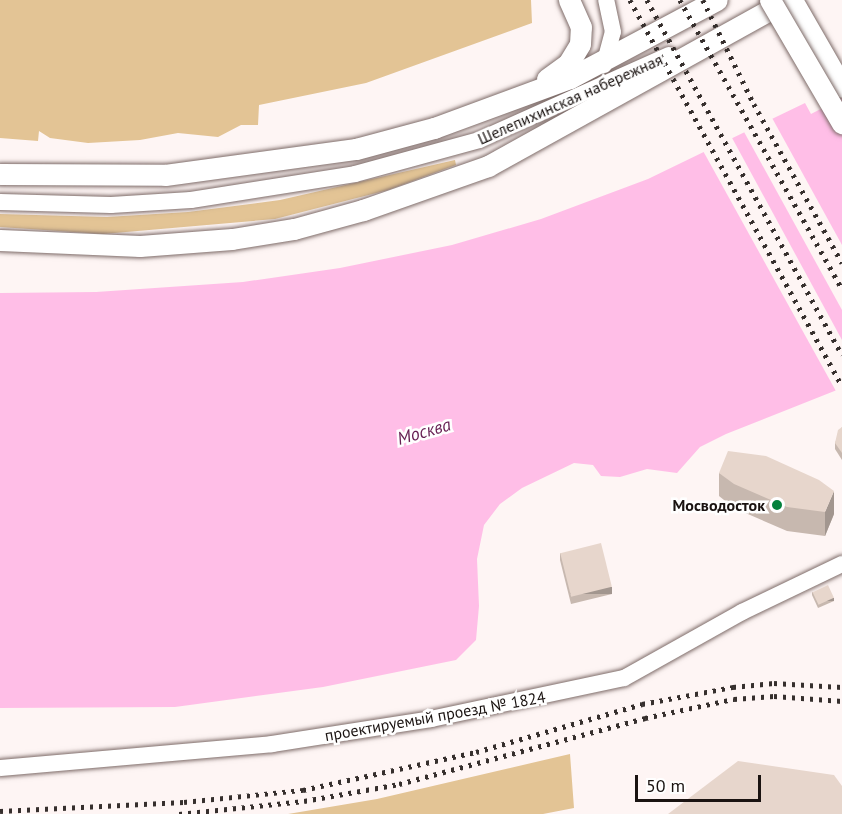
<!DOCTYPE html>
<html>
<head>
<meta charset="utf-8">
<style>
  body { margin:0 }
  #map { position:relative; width:842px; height:814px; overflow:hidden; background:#fef5f4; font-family:"PT Sans",sans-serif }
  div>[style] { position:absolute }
  .green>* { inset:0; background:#e3c495 }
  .water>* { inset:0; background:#ffbee7 }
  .pier>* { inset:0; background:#fef5f4 }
  .roads { filter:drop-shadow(0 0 2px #7e6c69) drop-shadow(0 0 2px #7e6c69) }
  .minor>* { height:16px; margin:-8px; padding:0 8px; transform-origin:8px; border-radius:8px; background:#fff }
  .major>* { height:21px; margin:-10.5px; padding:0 10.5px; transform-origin:10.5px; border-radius:10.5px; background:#fff }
  .rail>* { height:4.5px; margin-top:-2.25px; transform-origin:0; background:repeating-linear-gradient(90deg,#362f2d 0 3px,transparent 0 9px) }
  .bridges { filter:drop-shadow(0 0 2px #7e6c69) drop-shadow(0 0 2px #7e6c69) }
  .major-bridge>* { height:21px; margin:-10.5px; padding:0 10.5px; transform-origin:10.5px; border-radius:10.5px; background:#fff }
  .wall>* { inset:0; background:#c7b8af }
  .shaded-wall>* { inset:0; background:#a2968f; transform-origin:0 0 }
  .building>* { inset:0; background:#e7d6cc; transform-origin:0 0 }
  .dots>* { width:16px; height:16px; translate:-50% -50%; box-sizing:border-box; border:3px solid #fff; border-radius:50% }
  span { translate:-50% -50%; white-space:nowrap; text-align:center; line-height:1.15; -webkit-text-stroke:5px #fff; paint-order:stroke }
  .street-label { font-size:16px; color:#1a1311 }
  .poi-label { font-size:16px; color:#1a1311; font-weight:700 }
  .right { translate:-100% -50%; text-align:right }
  .water-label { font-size:18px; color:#661e52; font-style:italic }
  .scale { position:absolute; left:635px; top:775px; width:126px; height:27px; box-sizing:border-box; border:3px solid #1a1311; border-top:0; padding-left:8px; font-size:18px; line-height:21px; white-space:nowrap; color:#1a1311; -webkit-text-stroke:4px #fff; paint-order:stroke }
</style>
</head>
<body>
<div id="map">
  <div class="green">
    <div style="clip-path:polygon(0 0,531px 0,532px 23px,366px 83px,259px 105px,258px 125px,241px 125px,218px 137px,178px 133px,140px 140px,88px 143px,50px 138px,39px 131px,38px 141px,0 138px)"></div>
    <div style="clip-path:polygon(455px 160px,456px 165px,388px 190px,275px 219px,103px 234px,0 227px,0 214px,107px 217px,188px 212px,280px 200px)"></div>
    <div style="clip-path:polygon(570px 754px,574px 808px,543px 814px,288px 814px,377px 799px)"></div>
  </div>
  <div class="water">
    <div style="clip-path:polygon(842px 98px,842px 388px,726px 434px,700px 447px,677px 473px,647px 469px,620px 477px,601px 476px,593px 465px,574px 463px,522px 488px,500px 504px,484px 525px,477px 559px,479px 606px,476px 640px,456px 660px,323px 687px,175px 707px,0 708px,0 293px,96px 292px,243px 282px,340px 268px,452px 245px,541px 219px,648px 179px,805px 103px,811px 114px)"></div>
  </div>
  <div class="pier">
    <div style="clip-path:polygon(771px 116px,842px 245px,842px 310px,743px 130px)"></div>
    <div style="clip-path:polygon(731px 136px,842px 340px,842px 392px,837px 393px,702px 149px)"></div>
  </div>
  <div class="roads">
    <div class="minor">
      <div style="left:604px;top:65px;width:34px;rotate:-75deg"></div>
      <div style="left:613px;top:32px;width:33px;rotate:-102deg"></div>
      <div style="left:0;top:202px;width:111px;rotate:1.5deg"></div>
      <div style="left:111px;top:205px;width:80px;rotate:-3.6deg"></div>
      <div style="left:191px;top:200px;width:166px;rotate:-9deg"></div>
      <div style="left:355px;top:174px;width:129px;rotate:-15.3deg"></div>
      <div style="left:479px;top:140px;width:208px;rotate:-24.1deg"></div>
      <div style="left:0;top:768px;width:273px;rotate:-5deg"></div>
      <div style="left:272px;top:744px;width:161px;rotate:-8.9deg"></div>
      <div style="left:431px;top:719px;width:197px;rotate:-12deg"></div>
      <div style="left:624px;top:678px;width:135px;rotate:-29.2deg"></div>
      <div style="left:742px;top:612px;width:111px;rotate:-25.6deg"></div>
    </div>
    <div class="major">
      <div style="left:792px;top:0;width:100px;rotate:60.1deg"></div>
      <div style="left:547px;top:79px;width:26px;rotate:-36deg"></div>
      <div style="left:568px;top:64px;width:23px;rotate:-59deg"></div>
      <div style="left:580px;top:44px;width:17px;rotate:-87deg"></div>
      <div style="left:581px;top:27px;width:30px;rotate:-114deg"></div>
      <div style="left:0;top:174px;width:165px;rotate:0.3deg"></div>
      <div style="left:165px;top:175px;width:193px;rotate:-7.8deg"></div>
      <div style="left:356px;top:149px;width:81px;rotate:-15.1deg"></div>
      <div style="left:434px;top:128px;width:145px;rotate:-20.2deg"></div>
      <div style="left:570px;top:78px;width:166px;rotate:-28deg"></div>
      <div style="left:0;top:240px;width:140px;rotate:2.5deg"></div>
      <div style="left:140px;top:246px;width:92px;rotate:-4.4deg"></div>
      <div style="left:232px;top:239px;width:63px;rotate:-9.2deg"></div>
      <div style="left:294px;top:229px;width:72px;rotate:-15.4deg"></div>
      <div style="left:363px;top:210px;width:133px;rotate:-19.4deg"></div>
      <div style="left:488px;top:166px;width:342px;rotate:-29deg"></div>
    </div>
  </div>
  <div class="rail">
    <div style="left:630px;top:0;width:440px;rotate:61.2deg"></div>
    <div style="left:647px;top:0;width:405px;rotate:61.2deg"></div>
    <div style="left:680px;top:0;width:331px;rotate:60.7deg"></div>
    <div style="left:703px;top:0;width:116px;rotate:63.9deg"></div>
    <div style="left:754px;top:104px;width:182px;rotate:61deg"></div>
    <div style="left:0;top:811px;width:184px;rotate:-2.8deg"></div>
    <div style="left:184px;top:802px;width:120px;rotate:-5.8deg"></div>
    <div style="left:303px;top:790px;width:177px;rotate:-12.4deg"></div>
    <div style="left:476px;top:752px;width:173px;rotate:-16.1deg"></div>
    <div style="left:642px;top:704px;width:93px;rotate:-10.6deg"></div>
    <div style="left:733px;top:687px;width:41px;rotate:-5.6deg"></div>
    <div style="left:774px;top:683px;width:68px;rotate:3.4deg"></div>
    <div style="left:179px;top:814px;width:126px;rotate:-5.9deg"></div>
    <div style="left:304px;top:801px;width:97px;rotate:-10.1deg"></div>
    <div style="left:399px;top:784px;width:255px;rotate:-15deg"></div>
    <div style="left:645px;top:718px;width:91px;rotate:-12.1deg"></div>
    <div style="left:734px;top:699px;width:40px;rotate:-4.3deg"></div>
    <div style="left:774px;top:696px;width:68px;rotate:4.2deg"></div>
  </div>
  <div class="bridges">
    <div class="major-bridge">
      <div style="left:770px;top:0;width:143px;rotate:59.7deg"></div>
    </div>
  </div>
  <div class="wall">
    <div style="clip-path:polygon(842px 427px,842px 460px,835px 449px,835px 443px)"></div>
    <div style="clip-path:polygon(719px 473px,834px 514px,825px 536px,787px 531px,734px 508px,719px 496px)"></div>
    <div style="clip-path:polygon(560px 553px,612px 594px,571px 604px,560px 560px)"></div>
    <div style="clip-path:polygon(812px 592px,834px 601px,818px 608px,812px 595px)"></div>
  </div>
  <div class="shaded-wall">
    <div style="clip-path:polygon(834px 491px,834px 514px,825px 536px,825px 512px)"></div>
    <div style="left:612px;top:587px;width:7px;height:42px;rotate:90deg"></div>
    <div style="left:834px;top:598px;width:3px;height:17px;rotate:90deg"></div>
  </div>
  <div class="building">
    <div style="clip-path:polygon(842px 427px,842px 453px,835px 443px,838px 430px)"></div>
    <div style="clip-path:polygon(728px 451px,766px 456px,819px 480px,834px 491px,825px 512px,787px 507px,734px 484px,719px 473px)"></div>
    <div style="left:601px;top:543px;width:45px;height:42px;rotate:76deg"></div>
    <div style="left:828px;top:585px;width:14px;height:17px;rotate:65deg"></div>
    <div style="clip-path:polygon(738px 761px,834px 775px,842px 786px,842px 814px,668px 814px)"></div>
  </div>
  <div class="dots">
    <div style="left:777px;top:505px;background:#03813b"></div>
  </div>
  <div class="street-label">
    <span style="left:570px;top:99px;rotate:-24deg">Шелепихинская набережная</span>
    <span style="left:435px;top:716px;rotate:-10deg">проектируемый проезд № 1824</span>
  </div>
  <div class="poi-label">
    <span class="right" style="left:765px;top:505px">Мосводосток</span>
  </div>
  <div class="water-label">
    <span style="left:424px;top:432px;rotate:-16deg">Москва</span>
  </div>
  <div class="scale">50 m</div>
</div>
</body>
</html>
